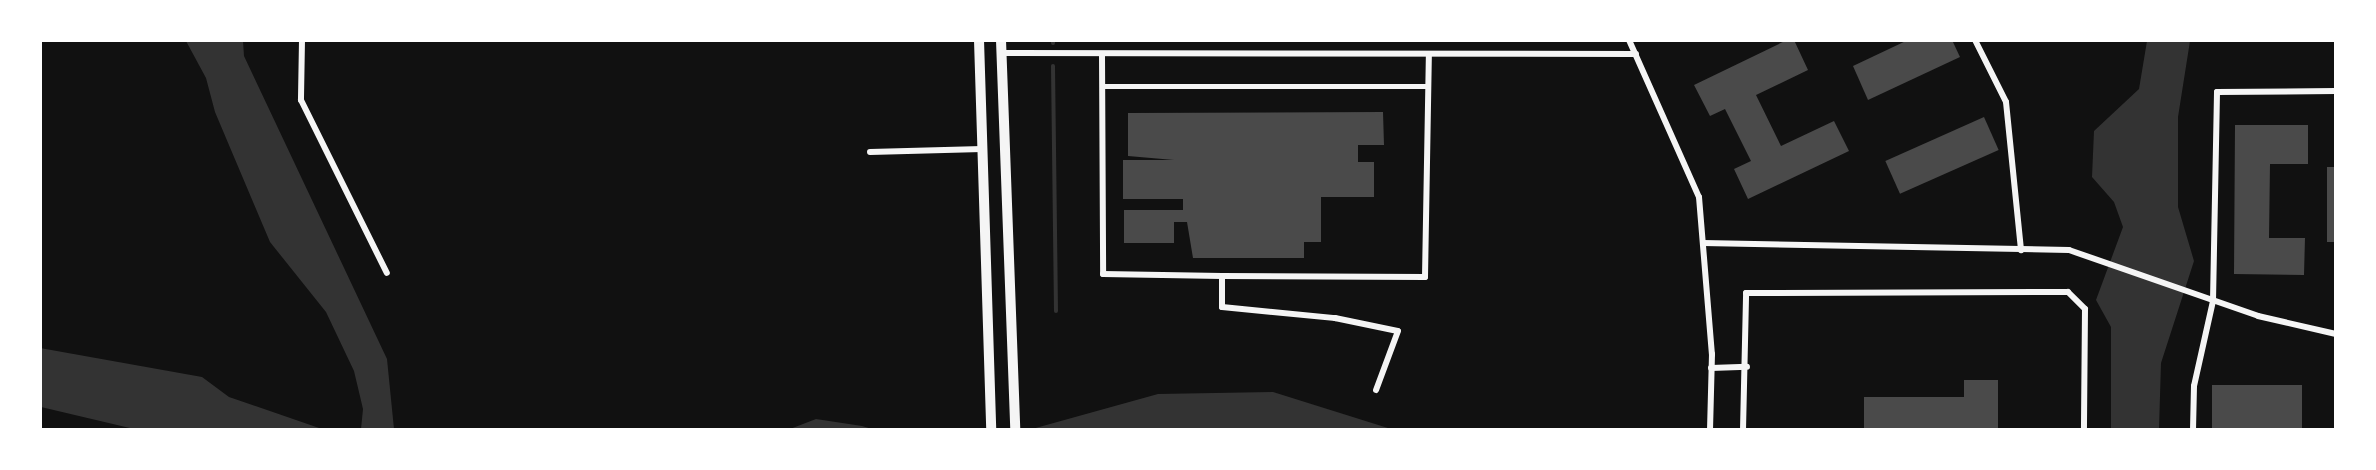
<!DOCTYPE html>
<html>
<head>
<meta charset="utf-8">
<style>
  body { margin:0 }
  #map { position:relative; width:2376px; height:470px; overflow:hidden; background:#111; font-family:"DejaVu Sans",sans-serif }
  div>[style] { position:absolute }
  .water>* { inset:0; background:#333 }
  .stream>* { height:4px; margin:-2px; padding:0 2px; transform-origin:2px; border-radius:2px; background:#333 }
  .building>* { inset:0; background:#4a4a4a; transform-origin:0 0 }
  .pedestrian>* { height:5px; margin:-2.5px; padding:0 2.5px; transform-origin:2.5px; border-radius:2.5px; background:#f5f5f5 }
  .minor>* { height:6px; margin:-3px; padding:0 3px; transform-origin:3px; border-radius:3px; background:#f5f5f5 }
  .secondary>* { height:10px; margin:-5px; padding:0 5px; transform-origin:5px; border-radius:5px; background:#f5f5f5 }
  span { translate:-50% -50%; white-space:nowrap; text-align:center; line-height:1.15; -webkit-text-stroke:6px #fff; paint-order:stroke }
  .frame { position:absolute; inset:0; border:42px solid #fff; pointer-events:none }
</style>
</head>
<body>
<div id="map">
  <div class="water">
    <div style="clip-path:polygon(186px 41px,243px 41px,244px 56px,387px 359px,394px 429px,361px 429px,363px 409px,354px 371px,326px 312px,270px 242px,215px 112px,206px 78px)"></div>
    <div style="clip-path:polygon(2147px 41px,2190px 41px,2178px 117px,2178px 207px,2194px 261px,2161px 363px,2159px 429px,2111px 429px,2111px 327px,2096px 300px,2123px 227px,2114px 202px,2092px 177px,2094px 131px,2139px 89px)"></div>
    <div style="clip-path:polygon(40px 348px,202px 377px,229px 397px,322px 429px,134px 429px,41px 407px)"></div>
    <div style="clip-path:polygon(1273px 392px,1391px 429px,1032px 429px,1158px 394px)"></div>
    <div style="clip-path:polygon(816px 419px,862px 426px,872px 429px,790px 429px)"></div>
  </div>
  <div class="stream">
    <div style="left:1053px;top:43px;width:3px;rotate:-90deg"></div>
    <div style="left:1053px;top:66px;width:245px;rotate:89.3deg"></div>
  </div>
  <div class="building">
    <div style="clip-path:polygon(1787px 40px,1794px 40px,1808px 70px,1756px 95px,1781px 146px,1834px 121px,1849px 151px,1748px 199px,1734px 169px,1751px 161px,1725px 109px,1710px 116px,1694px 85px)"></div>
    <div style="clip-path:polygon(1908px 40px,1952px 40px,1960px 57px,1868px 100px,1853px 66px)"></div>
    <div style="clip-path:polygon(1383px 112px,1384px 145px,1358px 145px,1358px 162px,1374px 162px,1374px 197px,1321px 197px,1321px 242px,1304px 242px,1304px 258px,1193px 258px,1187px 222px,1174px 222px,1174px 243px,1124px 243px,1124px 210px,1183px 210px,1183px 199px,1123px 199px,1123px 160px,1174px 160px,1128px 156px,1128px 113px)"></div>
    <div style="left:1984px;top:117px;width:36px;height:108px;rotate:66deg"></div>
    <div style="clip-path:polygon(2235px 125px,2308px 125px,2308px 164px,2270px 164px,2269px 238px,2305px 238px,2304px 275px,2234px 274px)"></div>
    <div style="left:2327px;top:167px;width:9px;height:75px"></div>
    <div style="clip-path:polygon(1964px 380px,1998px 380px,1998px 430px,1864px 430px,1864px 397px,1964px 397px)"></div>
    <div style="left:2212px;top:385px;width:90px;height:45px"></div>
  </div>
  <div class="pedestrian">
    <div style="left:1102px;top:86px;width:326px"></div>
  </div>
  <div class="minor">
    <div style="left:302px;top:40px;width:60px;rotate:91deg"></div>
    <div style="left:301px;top:100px;width:193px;rotate:63.6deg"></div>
    <div style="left:1629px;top:40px;width:172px;rotate:66deg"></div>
    <div style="left:1699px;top:197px;width:158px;rotate:85.3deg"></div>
    <div style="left:1712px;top:354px;width:76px;rotate:91.5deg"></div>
    <div style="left:1975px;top:40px;width:69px;rotate:63.4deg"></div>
    <div style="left:2006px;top:102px;width:149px;rotate:84.2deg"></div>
    <div style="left:1001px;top:53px;width:635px;rotate:0.09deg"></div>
    <div style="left:1102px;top:55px;width:219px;rotate:89.7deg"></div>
    <div style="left:1103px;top:274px;width:119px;rotate:1deg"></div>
    <div style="left:1222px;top:276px;width:31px;rotate:90deg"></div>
    <div style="left:1222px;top:307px;width:114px;rotate:5.6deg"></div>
    <div style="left:1335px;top:318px;width:64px;rotate:11.7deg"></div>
    <div style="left:1398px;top:331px;width:63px;rotate:110.4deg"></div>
    <div style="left:870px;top:152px;width:112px;rotate:-1.5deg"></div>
    <div style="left:1703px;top:243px;width:366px;rotate:1.1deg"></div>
    <div style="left:2069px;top:250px;width:200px;rotate:19.2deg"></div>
    <div style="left:2258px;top:316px;width:80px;rotate:13deg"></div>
    <div style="left:1222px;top:276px;width:203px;rotate:0.3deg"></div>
    <div style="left:1425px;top:277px;width:222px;rotate:-89deg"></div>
    <div style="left:1711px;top:368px;width:36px;rotate:-2deg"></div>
    <div style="left:1743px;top:430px;width:137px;rotate:-88.7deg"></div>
    <div style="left:1746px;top:293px;width:322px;rotate:-0.2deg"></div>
    <div style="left:2068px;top:292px;width:24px;rotate:45deg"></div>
    <div style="left:2085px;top:309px;width:121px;rotate:90.5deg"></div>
    <div style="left:2193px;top:430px;width:44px;rotate:-88.7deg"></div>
    <div style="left:2194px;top:386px;width:87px;rotate:-77.4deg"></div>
    <div style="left:2213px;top:301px;width:209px;rotate:-88.9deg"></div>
    <div style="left:2217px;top:92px;width:119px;rotate:-0.5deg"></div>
  </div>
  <div class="secondary">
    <div style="left:979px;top:40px;width:390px;rotate:88.2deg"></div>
    <div style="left:1001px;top:40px;width:390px;rotate:87.9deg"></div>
  </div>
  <div class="frame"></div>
</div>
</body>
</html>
